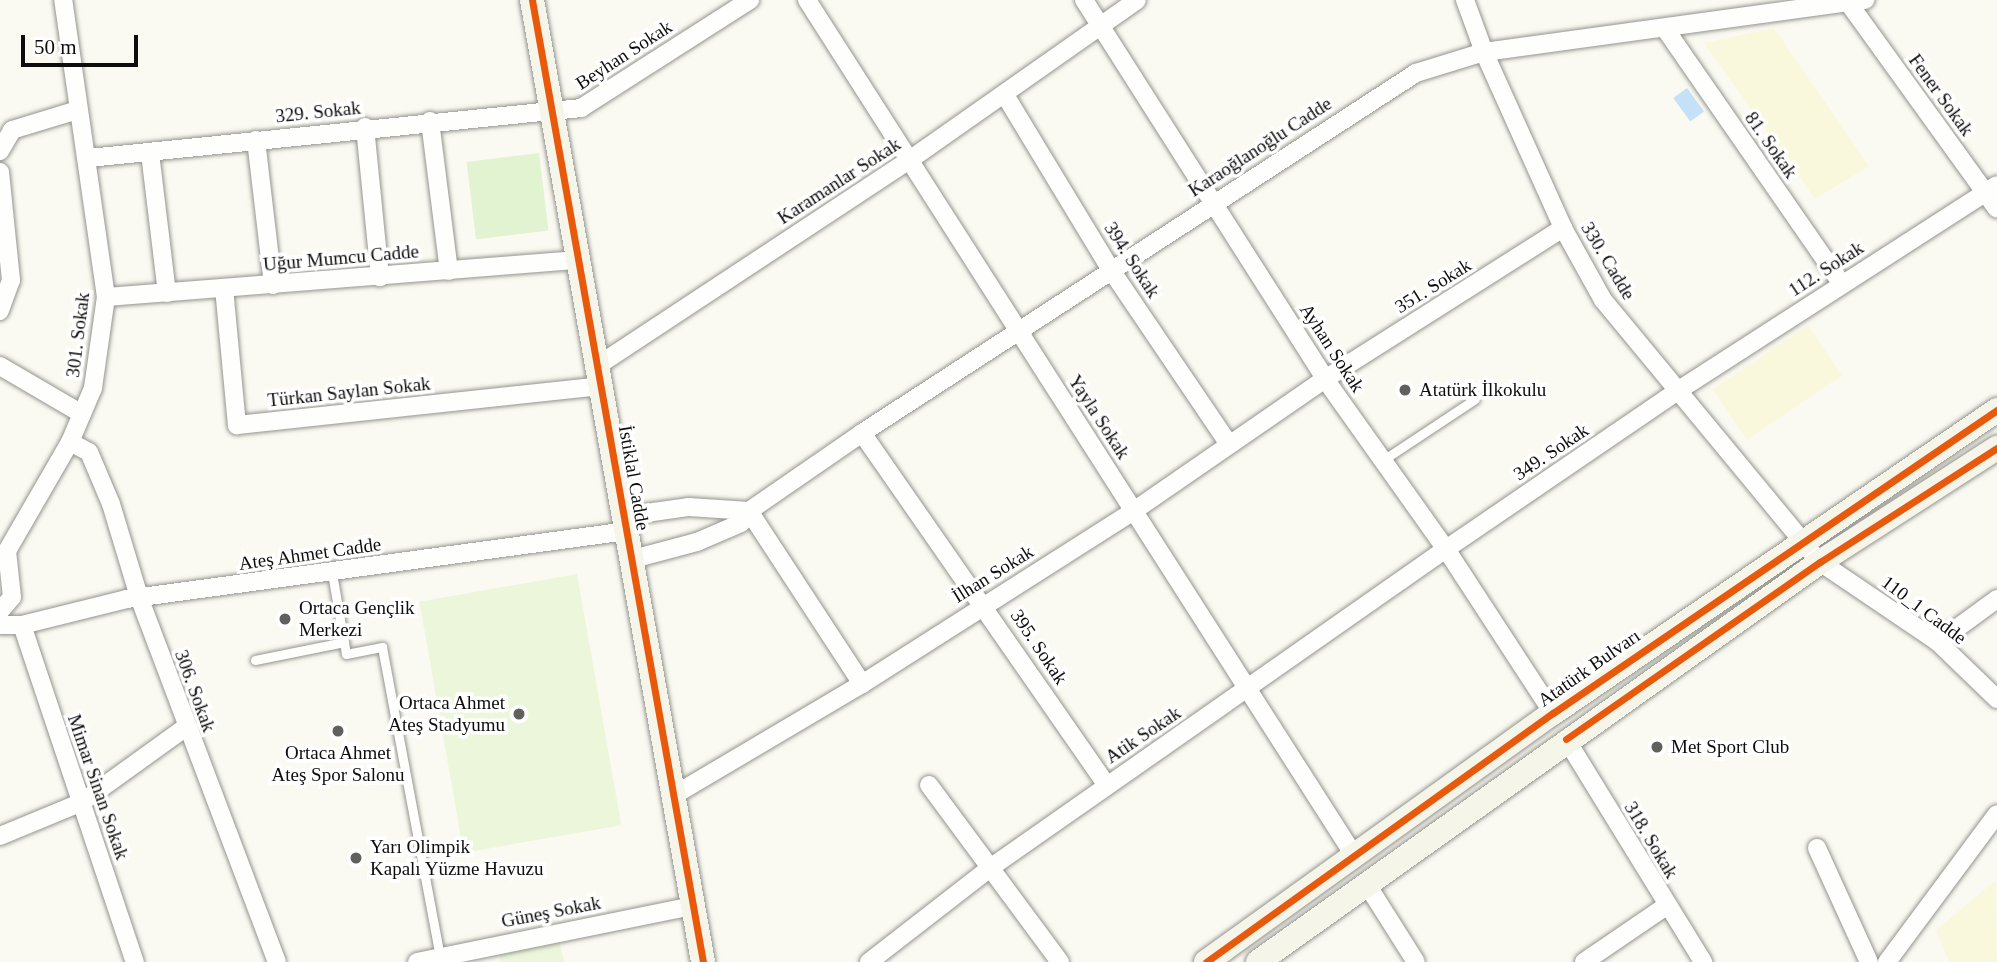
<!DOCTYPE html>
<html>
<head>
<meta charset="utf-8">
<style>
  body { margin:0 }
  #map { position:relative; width:1997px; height:962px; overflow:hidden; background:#fbfaf2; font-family:"Times New Roman",serif }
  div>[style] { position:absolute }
  .farmland>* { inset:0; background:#f9f8dd; transform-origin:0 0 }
  .green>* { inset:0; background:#e1f3d0; transform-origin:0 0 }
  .pitch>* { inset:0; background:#ecf6da; transform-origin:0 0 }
  .water>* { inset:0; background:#c5e1f8; transform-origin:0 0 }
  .roads { filter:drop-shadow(0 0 2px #949490) drop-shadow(0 0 2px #949490) }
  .lane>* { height:9px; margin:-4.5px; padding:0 4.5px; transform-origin:4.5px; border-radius:4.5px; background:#fefefd }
  .street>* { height:18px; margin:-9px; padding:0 9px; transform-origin:9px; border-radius:9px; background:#fefefd }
  .secondary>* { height:24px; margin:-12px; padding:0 12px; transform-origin:12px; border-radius:12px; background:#f5f5ea }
  .cycleway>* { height:7px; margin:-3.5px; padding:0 3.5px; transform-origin:3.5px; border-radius:3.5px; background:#e8590c }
  .dots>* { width:19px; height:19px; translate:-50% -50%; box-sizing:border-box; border:4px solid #fff; border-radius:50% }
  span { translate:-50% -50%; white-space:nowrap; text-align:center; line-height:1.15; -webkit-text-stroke:7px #fff; paint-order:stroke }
  .street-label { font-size:19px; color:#0d0d0d }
  .poi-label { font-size:19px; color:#0d0d0d }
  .left { translate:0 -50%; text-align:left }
  .right { translate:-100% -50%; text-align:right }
  .scale { position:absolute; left:21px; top:35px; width:117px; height:32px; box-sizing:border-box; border:4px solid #0d0d0d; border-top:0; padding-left:9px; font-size:21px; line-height:24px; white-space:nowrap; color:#0d0d0d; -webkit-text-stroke:5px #fff; paint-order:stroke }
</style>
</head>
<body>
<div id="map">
  <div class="farmland">
    <div style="clip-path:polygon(1774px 28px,1869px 166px,1815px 199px,1704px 43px)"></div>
    <div style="left:1808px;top:325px;width:61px;height:115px;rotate:56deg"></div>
    <div style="clip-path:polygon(1996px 880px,1997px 962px,1949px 962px,1936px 930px)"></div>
  </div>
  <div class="green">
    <div style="left:539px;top:153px;width:78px;height:73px;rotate:83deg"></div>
  </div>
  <div class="pitch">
    <div style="left:577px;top:574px;width:255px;height:160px;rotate:80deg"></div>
    <div style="clip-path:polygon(559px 938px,564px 962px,501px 962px,498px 951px)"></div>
  </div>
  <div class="water">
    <div style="left:1687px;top:88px;width:29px;height:17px;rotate:54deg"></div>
  </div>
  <div class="roads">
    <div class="lane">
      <div style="left:1383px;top:460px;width:110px;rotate:-33.5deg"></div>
      <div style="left:332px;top:573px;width:82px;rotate:80.2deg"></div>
      <div style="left:346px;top:654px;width:37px;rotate:-11deg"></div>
      <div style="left:382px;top:647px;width:314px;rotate:79.4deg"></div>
      <div style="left:255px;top:660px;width:91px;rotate:-11.4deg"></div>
    </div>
    <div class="street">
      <div style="left:807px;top:0;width:1017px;rotate:57.4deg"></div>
      <div style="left:1084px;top:0;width:449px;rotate:57.5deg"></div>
      <div style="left:1325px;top:379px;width:209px;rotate:54.6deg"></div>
      <div style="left:1446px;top:549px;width:196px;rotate:56.9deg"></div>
      <div style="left:1465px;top:0;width:55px;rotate:69.9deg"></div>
      <div style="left:1484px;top:52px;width:193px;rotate:65.8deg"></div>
      <div style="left:1563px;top:228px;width:82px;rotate:60.9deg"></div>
      <div style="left:1603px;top:300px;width:340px;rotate:50.4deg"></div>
      <div style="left:1820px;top:562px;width:143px;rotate:34.1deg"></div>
      <div style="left:1938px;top:642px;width:82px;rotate:44deg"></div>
      <div style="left:1850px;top:5px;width:251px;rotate:54.2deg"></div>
      <div style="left:1666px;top:30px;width:308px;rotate:55.3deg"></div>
      <div style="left:1005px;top:95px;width:205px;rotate:58.8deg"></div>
      <div style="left:1111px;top:270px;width:210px;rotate:55.9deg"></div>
      <div style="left:430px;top:121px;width:151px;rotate:82.8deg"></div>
      <div style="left:365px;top:127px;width:151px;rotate:84.3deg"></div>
      <div style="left:256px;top:140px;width:146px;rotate:83.3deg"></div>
      <div style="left:0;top:151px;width:24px;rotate:-60deg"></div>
      <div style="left:12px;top:130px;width:69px;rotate:-16.9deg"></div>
      <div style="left:150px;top:153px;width:141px;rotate:83.1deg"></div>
      <div style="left:89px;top:158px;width:495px;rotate:-5.8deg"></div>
      <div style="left:581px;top:108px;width:201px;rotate:-32.6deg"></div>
      <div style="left:0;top:172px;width:109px;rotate:84.2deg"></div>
      <div style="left:11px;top:280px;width:33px;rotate:110deg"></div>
      <div style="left:224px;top:288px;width:138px;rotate:84.6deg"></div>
      <div style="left:237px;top:425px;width:366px;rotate:-6.1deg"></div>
      <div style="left:106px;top:297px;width:474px;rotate:-4.5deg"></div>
      <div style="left:0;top:366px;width:95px;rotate:30.3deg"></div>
      <div style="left:597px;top:366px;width:376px;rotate:-33.4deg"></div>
      <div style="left:911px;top:159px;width:276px;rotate:-35.1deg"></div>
      <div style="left:862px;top:433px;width:429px;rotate:55.2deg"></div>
      <div style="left:70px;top:442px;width:21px;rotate:28deg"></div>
      <div style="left:89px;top:452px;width:56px;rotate:67.1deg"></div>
      <div style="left:111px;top:504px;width:97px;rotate:73.2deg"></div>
      <div style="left:139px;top:597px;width:390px;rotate:69.3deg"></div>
      <div style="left:749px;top:511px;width:207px;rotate:56.8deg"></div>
      <div style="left:625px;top:516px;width:65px;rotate:-8deg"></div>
      <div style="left:689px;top:507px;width:60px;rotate:3.8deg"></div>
      <div style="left:633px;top:559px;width:66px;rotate:-14.9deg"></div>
      <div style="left:697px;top:542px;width:48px;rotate:-23.4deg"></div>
      <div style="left:741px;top:523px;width:14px;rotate:-56deg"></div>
      <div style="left:749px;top:511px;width:137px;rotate:-34.6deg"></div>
      <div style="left:862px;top:433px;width:661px;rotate:-33.02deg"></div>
      <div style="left:1416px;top:73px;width:71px;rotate:-17.2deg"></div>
      <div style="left:1484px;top:52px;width:385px;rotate:-7.8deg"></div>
      <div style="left:0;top:611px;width:18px;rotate:-49deg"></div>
      <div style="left:12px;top:597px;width:46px;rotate:-96.2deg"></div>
      <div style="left:7px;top:551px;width:126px;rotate:-60deg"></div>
      <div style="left:70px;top:442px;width:59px;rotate:-66.9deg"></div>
      <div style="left:93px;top:388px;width:92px;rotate:-81.9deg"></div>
      <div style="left:106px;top:297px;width:300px;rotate:-98.2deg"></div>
      <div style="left:0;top:625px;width:22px"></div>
      <div style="left:22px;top:625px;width:108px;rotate:-13.9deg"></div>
      <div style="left:127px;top:599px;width:505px;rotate:-7.74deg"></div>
      <div style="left:22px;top:625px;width:355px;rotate:71.5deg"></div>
      <div style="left:1938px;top:642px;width:73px;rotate:-36.1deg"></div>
      <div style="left:1566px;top:739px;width:262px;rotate:58.4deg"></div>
      <div style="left:929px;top:785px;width:220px;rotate:53.5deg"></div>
      <div style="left:676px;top:794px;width:216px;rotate:-30.6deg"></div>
      <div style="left:862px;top:684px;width:324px;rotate:-32.5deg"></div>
      <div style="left:1135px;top:510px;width:231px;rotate:-34.6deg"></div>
      <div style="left:1325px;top:379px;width:282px;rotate:-32.4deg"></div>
      <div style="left:0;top:836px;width:89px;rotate:-22.5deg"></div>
      <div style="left:82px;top:802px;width:128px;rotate:-35.8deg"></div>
      <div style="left:1817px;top:848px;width:125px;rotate:65.5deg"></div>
      <div style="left:1366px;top:883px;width:93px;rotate:57.7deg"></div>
      <div style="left:417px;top:962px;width:282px;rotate:-11.5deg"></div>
      <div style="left:869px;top:962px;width:153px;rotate:-37.8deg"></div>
      <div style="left:990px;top:868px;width:557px;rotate:-34.98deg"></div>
      <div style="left:1446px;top:549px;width:282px;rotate:-34.3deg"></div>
      <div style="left:1679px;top:390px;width:378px;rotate:-32.8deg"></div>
      <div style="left:1584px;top:962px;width:99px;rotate:-34.3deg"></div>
      <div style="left:1887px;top:962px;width:184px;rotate:-53.4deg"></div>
    </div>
    <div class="secondary">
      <div style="left:532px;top:0;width:977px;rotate:79.92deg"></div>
      <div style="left:1206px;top:962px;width:427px;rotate:-35.7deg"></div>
      <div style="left:1553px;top:713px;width:538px;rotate:-34.31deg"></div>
      <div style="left:1258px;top:962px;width:690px;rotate:-35.44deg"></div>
      <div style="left:1820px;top:562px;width:211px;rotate:-32.8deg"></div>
    </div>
  </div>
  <div class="cycleway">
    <div style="left:532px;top:0;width:977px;rotate:79.92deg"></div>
    <div style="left:1566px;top:739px;width:310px;rotate:-34.9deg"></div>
    <div style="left:1820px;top:562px;width:211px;rotate:-32.8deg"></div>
    <div style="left:1206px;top:962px;width:427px;rotate:-35.7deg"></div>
    <div style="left:1553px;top:713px;width:538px;rotate:-34.31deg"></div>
  </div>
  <div class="dots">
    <div style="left:1405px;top:390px;background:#60605d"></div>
    <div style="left:285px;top:619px;background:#60605d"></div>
    <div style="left:519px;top:714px;background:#60605d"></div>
    <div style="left:338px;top:731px;background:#60605d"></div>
    <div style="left:1657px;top:747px;background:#60605d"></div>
    <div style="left:356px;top:858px;background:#60605d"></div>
  </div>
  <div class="street-label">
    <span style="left:624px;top:55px;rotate:-33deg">Beyhan Sokak</span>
    <span style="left:1941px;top:95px;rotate:54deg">Fener Sokak</span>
    <span style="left:318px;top:112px;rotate:-6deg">329. Sokak</span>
    <span style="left:1771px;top:145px;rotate:55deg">81. Sokak</span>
    <span style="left:1260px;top:147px;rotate:-33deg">Karaoğlanoğlu Cadde</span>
    <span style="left:839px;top:181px;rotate:-33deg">Karamanlar Sokak</span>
    <span style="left:341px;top:258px;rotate:-5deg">Uğur Mumcu Cadde</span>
    <span style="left:1132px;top:260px;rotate:57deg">394. Sokak</span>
    <span style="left:1608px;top:261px;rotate:59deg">330. Cadde</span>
    <span style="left:1826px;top:269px;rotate:-33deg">112. Sokak</span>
    <span style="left:1433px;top:286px;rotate:-32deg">351. Sokak</span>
    <span style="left:78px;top:335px;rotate:-83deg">301. Sokak</span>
    <span style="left:1332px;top:348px;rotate:57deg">Ayhan Sokak</span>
    <span style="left:349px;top:392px;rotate:-6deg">Türkan Saylan Sokak</span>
    <span style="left:1099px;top:417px;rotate:57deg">Yayla Sokak</span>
    <span style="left:1551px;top:452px;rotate:-34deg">349. Sokak</span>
    <span style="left:634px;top:478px;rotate:80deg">İstiklal Cadde</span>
    <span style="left:310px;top:554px;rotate:-8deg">Ateş Ahmet Cadde</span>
    <span style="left:993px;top:574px;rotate:-32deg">İlhan Sokak</span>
    <span style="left:1924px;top:610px;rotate:37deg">110_1 Cadde</span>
    <span style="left:1039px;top:647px;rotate:56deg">395. Sokak</span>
    <span style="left:1589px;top:668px;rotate:-35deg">Atatürk Bulvarı</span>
    <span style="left:195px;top:691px;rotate:70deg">306. Sokak</span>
    <span style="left:1143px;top:735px;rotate:-34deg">Atik Sokak</span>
    <span style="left:98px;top:787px;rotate:71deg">Mimar Sinan Sokak</span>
    <span style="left:1651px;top:840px;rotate:59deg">318. Sokak</span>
    <span style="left:551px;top:912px;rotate:-11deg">Güneş Sokak</span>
  </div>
  <div class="poi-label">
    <span class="left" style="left:1419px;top:390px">Atatürk İlkokulu</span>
    <span class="left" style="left:299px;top:619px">Ortaca Gençlik<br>Merkezi</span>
    <span class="right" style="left:505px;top:714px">Ortaca Ahmet<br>Ateş Stadyumu</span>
    <span class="left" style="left:1671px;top:747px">Met Sport Club</span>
    <span style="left:338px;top:764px">Ortaca Ahmet<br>Ateş Spor Salonu</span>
    <span class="left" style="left:370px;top:858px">Yarı Olimpik<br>Kapalı Yüzme Havuzu</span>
  </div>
  <div class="scale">50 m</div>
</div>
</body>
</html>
